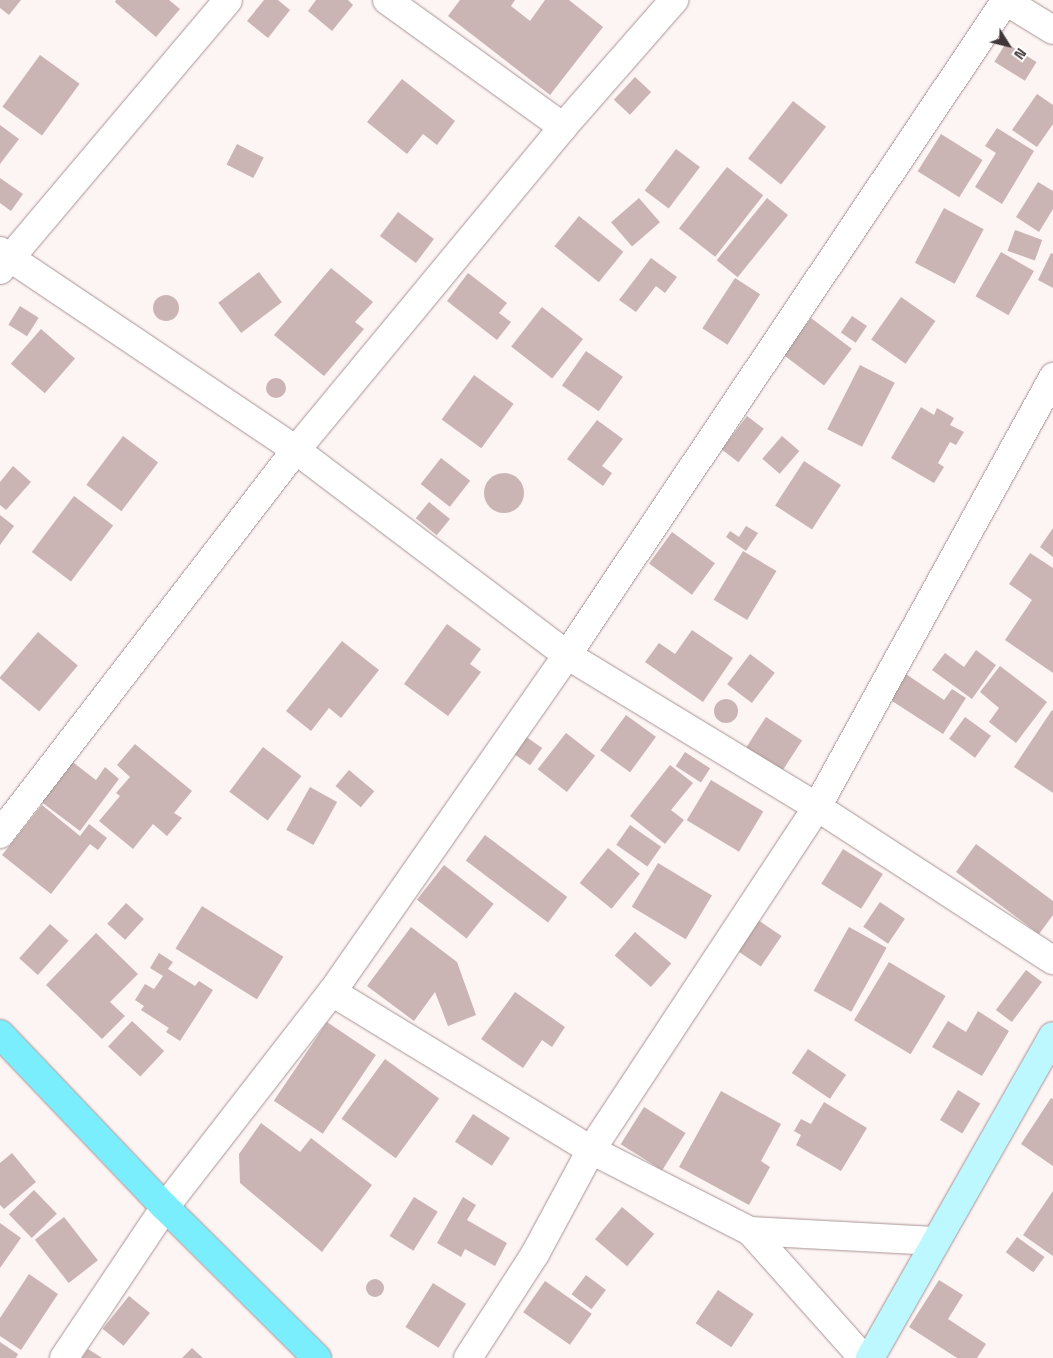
<!DOCTYPE html>
<html>
<head>
<meta charset="utf-8">
<style>
  body { margin:0 }
  #map { position:relative; width:1053px; height:1358px; overflow:hidden; background:#fdf4f4; font-family:"Space Grotesk",sans-serif }
  div>[style] { position:absolute }
  .building>* { inset:0; background:#cab5b4; transform-origin:0 0 }
  .round { border-radius:50% }
  .roads { filter:drop-shadow(0 0 1px #a89494) drop-shadow(0 0 1px #a89494) }
  .street>* { height:28px; margin:-14px; padding:0 14px; transform-origin:14px; border-radius:14px; background:#fff }
  .secondary>* { height:28px; margin:-14px; padding:0 14px; transform-origin:14px; border-radius:14px; background:#bdf7ff }
  .primary>* { height:28px; margin:-14px; padding:0 14px; transform-origin:14px; border-radius:14px; background:#7beefe }
  span { translate:-50% -50%; white-space:nowrap; text-align:center; line-height:1.15; -webkit-text-stroke:4px #fff; paint-order:stroke }
  .north { position:absolute; left:983px; top:20px; width:50px; height:50px; -webkit-text-stroke:4px #fff; paint-order:stroke; rotate:126deg; font-size:14px; font-weight:700; line-height:20px; text-align:center; color:#403838 }
  .north::after { content:''; display:block; margin:auto; width:18px; height:22px; background:#403838; clip-path:polygon(50% 0,100% 100%,50% 72%,0 100%) }
</style>
</head>
<body>
<div id="map">
  <div class="building">
    <div style="clip-path:polygon(0 0,21px 0,9px 15px,0 8px)"></div>
    <div style="clip-path:polygon(116px 0,169px 0,180px 9px,156px 37px,115px 2px)"></div>
    <div style="clip-path:polygon(264px 0,278px 0,290px 10px,268px 38px,247px 21px)"></div>
    <div style="clip-path:polygon(316px 0,348px 0,353px 5px,332px 31px,308px 11px)"></div>
    <div style="clip-path:polygon(460px 0,515px 0,511px 6px,530px 21px,545px 0,569px 0,603px 27px,550px 95px,448px 16px)"></div>
    <div style="left:1006px;top:43px;width:36px;height:22px;rotate:32deg"></div>
    <div style="left:40px;top:55px;width:49px;height:64px;rotate:36deg"></div>
    <div style="left:635px;top:77px;width:22px;height:31px;rotate:43deg"></div>
    <div style="clip-path:polygon(402px 79px,455px 121px,437px 145px,423px 134px,407px 154px,367px 122px)"></div>
    <div style="clip-path:polygon(1037px 94px,1053px 105px,1053px 124px,1037px 147px,1012px 130px)"></div>
    <div style="left:793px;top:101px;width:42px;height:73px;rotate:38deg"></div>
    <div style="clip-path:polygon(0 125px,19px 139px,0 164px)"></div>
    <div style="clip-path:polygon(997px 128px,1034px 151px,1002px 204px,975px 187px,996px 153px,985px 146px)"></div>
    <div style="left:941px;top:134px;width:49px;height:44px;rotate:32deg"></div>
    <div style="left:237px;top:144px;width:30px;height:23px;rotate:27deg"></div>
    <div style="left:676px;top:149px;width:30px;height:52px;rotate:37deg"></div>
    <div style="left:727px;top:167px;width:46px;height:78px;rotate:38deg"></div>
    <div style="clip-path:polygon(0 178px,23px 194px,11px 211px,0 203px)"></div>
    <div style="clip-path:polygon(1038px 182px,1053px 191px,1053px 209px,1039px 232px,1016px 217px)"></div>
    <div style="left:639px;top:198px;width:32px;height:37px;rotate:49deg"></div>
    <div style="left:767px;top:198px;width:27px;height:80px;rotate:39deg"></div>
    <div style="left:944px;top:208px;width:45px;height:62px;rotate:28deg"></div>
    <div style="left:398px;top:212px;width:45px;height:30px;rotate:37deg"></div>
    <div style="left:579px;top:216px;width:57px;height:39px;rotate:39deg"></div>
    <div style="left:1015px;top:230px;width:29px;height:22px;rotate:20deg"></div>
    <div style="left:1001px;top:252px;width:38px;height:51px;rotate:30deg"></div>
    <div style="clip-path:polygon(1051px 253px,1053px 254px,1053px 288px,1038px 280px)"></div>
    <div style="clip-path:polygon(651px 258px,677px 277px,665px 293px,656px 286px,636px 312px,619px 300px)"></div>
    <div style="clip-path:polygon(331px 268px,373px 302px,355px 322px,364px 329px,324px 376px,274px 335px)"></div>
    <div style="left:259px;top:272px;width:38px;height:51px;rotate:53deg"></div>
    <div style="clip-path:polygon(468px 273px,507px 303px,499px 313px,511px 322px,497px 340px,447px 301px)"></div>
    <div style="left:735px;top:278px;width:30px;height:60px;rotate:33deg"></div>
    <div class="round" style="left:153px;top:295px;width:26px;height:26px"></div>
    <div style="left:901px;top:297px;width:42px;height:52px;rotate:35deg"></div>
    <div style="left:20px;top:306px;width:22px;height:22px;rotate:32deg"></div>
    <div style="left:542px;top:307px;width:52px;height:50px;rotate:38deg"></div>
    <div style="left:852px;top:316px;width:18px;height:20px;rotate:34deg"></div>
    <div style="left:811px;top:318px;width:51px;height:46px;rotate:37deg"></div>
    <div style="left:41px;top:329px;width:45px;height:46px;rotate:41deg"></div>
    <div style="left:586px;top:351px;width:45px;height:42px;rotate:35deg"></div>
    <div style="left:860px;top:365px;width:39px;height:72px;rotate:27deg"></div>
    <div style="left:474px;top:375px;width:49px;height:55px;rotate:36deg"></div>
    <div class="round" style="left:266px;top:378px;width:20px;height:20px"></div>
    <div style="clip-path:polygon(921px 407px,934px 415px,937px 408px,954px 418px,950px 425px,964px 432px,956px 445px,950px 442px,938px 463px,944px 467px,934px 483px,891px 458px)"></div>
    <div style="left:747px;top:416px;width:21px;height:42px;rotate:37deg"></div>
    <div style="clip-path:polygon(597px 420px,623px 439px,602px 466px,612px 473px,603px 486px,567px 459px)"></div>
    <div style="left:123px;top:436px;width:44px;height:61px;rotate:37deg"></div>
    <div style="left:782px;top:436px;width:23px;height:30px;rotate:41deg"></div>
    <div style="left:441px;top:458px;width:37px;height:33px;rotate:38deg"></div>
    <div style="left:804px;top:461px;width:44px;height:53px;rotate:33deg"></div>
    <div style="clip-path:polygon(13px 466px,31px 482px,6px 510px,0 505px,0 482px)"></div>
    <div class="round" style="left:484px;top:473px;width:40px;height:40px"></div>
    <div style="left:74px;top:496px;width:49px;height:70px;rotate:37deg"></div>
    <div style="left:429px;top:502px;width:27px;height:21px;rotate:39deg"></div>
    <div style="clip-path:polygon(0 515px,14px 526px,0 545px)"></div>
    <div style="clip-path:polygon(746px 526px,758px 533px,746px 551px,726px 537px,730px 531px,739px 537px)"></div>
    <div style="clip-path:polygon(1053px 528px,1053px 557px,1040px 547px)"></div>
    <div style="left:672px;top:532px;width:53px;height:39px;rotate:36deg"></div>
    <div style="left:743px;top:551px;width:39px;height:57px;rotate:31deg"></div>
    <div style="clip-path:polygon(1030px 553px,1053px 568px,1053px 673px,1005px 640px,1032px 600px,1009px 584px)"></div>
    <div style="clip-path:polygon(447px 624px,481px 649px,470px 664px,481px 672px,448px 716px,404px 684px)"></div>
    <div style="clip-path:polygon(692px 630px,733px 658px,703px 702px,645px 662px,659px 643px,675px 654px)"></div>
    <div style="left:38px;top:632px;width:52px;height:60px;rotate:40deg"></div>
    <div style="clip-path:polygon(342px 641px,379px 670px,341px 718px,329px 708px,311px 731px,286px 711px)"></div>
    <div style="clip-path:polygon(976px 650px,996px 665px,972px 699px,932px 670px,945px 653px,964px 667px)"></div>
    <div style="left:750px;top:654px;width:31px;height:38px;rotate:37deg"></div>
    <div style="clip-path:polygon(1000px 666px,1047px 702px,1016px 743px,989px 722px,999px 708px,980px 692px)"></div>
    <div style="clip-path:polygon(906px 674px,944px 700px,952px 689px,966px 698px,943px 734px,889px 699px)"></div>
    <div class="round" style="left:714px;top:699px;width:24px;height:24px"></div>
    <div style="clip-path:polygon(1052px 710px,1053px 711px,1053px 793px,1014px 767px)"></div>
    <div style="left:626px;top:715px;width:37px;height:44px;rotate:36deg"></div>
    <div style="left:766px;top:717px;width:43px;height:36px;rotate:33deg"></div>
    <div style="left:965px;top:717px;width:32px;height:27px;rotate:36deg"></div>
    <div style="left:566px;top:733px;width:37px;height:46px;rotate:38deg"></div>
    <div style="left:525px;top:736px;width:21px;height:21px;rotate:35deg"></div>
    <div style="clip-path:polygon(135px 744px,192px 791px,174px 813px,182px 818px,167px 836px,153px 824px,133px 849px,99px 821px,120px 796px,116px 793px,130px 777px,117px 765px)"></div>
    <div style="left:263px;top:747px;width:48px;height:56px;rotate:37deg"></div>
    <div style="left:685px;top:752px;width:30px;height:17px;rotate:33deg"></div>
    <div style="clip-path:polygon(70px 760px,96px 780px,105px 767px,119px 779px,80px 831px,40px 801px)"></div>
    <div style="clip-path:polygon(670px 765px,693px 783px,671px 810px,684px 820px,665px 844px,630px 816px)"></div>
    <div style="left:349px;top:770px;width:33px;height:21px;rotate:40deg"></div>
    <div style="left:711px;top:780px;width:61px;height:47px;rotate:31deg"></div>
    <div style="left:310px;top:787px;width:31px;height:49px;rotate:29deg"></div>
    <div style="clip-path:polygon(42px 805px,80px 836px,89px 824px,107px 838px,98px 850px,90px 844px,51px 894px,2px 855px)"></div>
    <div style="left:630px;top:825px;width:38px;height:24px;rotate:35deg"></div>
    <div style="left:485px;top:835px;width:103px;height:32px;rotate:37deg"></div>
    <div style="clip-path:polygon(976px 844px,1053px 901px,1053px 915px,1039px 934px,956px 872px)"></div>
    <div style="left:608px;top:848px;width:41px;height:45px;rotate:39deg"></div>
    <div style="left:843px;top:849px;width:47px;height:41px;rotate:32deg"></div>
    <div style="left:658px;top:863px;width:63px;height:51px;rotate:31deg"></div>
    <div style="left:444px;top:865px;width:63px;height:44px;rotate:38deg"></div>
    <div style="left:880px;top:902px;width:30px;height:30px;rotate:34deg"></div>
    <div style="left:126px;top:903px;width:24px;height:28px;rotate:42deg"></div>
    <div style="left:202px;top:906px;width:96px;height:50px;rotate:32deg"></div>
    <div style="left:755px;top:918px;width:32px;height:37px;rotate:34deg"></div>
    <div style="left:50px;top:924px;width:25px;height:46px;rotate:42deg"></div>
    <div style="clip-path:polygon(411px 927px,457px 962px,476px 1015px,448px 1026px,435px 992px,414px 1021px,367px 986px)"></div>
    <div style="left:849px;top:927px;width:43px;height:73px;rotate:29deg"></div>
    <div style="left:635px;top:932px;width:48px;height:31px;rotate:41deg"></div>
    <div style="clip-path:polygon(96px 933px,138px 974px,110px 1002px,125px 1016px,102px 1039px,46px 985px)"></div>
    <div style="clip-path:polygon(159px 953px,173px 962px,168px 969px,195px 986px,199px 981px,213px 990px,180px 1041px,166px 1032px,169px 1028px,141px 1010px,144px 1006px,135px 1000px,145px 984px,154px 989px,163px 976px,150px 968px)"></div>
    <div style="left:889px;top:962px;width:66px;height:68px;rotate:31deg"></div>
    <div style="left:1026px;top:970px;width:20px;height:50px;rotate:37deg"></div>
    <div style="clip-path:polygon(515px 992px,565px 1027px,552px 1047px,542px 1040px,523px 1068px,481px 1039px)"></div>
    <div style="clip-path:polygon(978px 1011px,1009px 1031px,982px 1076px,932px 1047px,948px 1021px,966px 1032px)"></div>
    <div style="left:132px;top:1021px;width:44px;height:35px;rotate:43deg"></div>
    <div style="left:327px;top:1022px;width:59px;height:95px;rotate:34deg"></div>
    <div style="left:808px;top:1049px;width:46px;height:29px;rotate:34deg"></div>
    <div style="left:385px;top:1059px;width:67px;height:74px;rotate:36deg"></div>
    <div style="left:958px;top:1090px;width:26px;height:35px;rotate:31deg"></div>
    <div style="clip-path:polygon(721px 1091px,781px 1124px,761px 1161px,770px 1167px,749px 1205px,679px 1167px)"></div>
    <div style="clip-path:polygon(1051px 1098px,1053px 1099px,1053px 1166px,1021px 1144px)"></div>
    <div style="clip-path:polygon(824px 1102px,867px 1128px,841px 1171px,796px 1145px,801px 1135px,794px 1131px,801px 1119px,811px 1124px)"></div>
    <div style="left:644px;top:1107px;width:49px;height:44px;rotate:32deg"></div>
    <div style="left:473px;top:1114px;width:44px;height:33px;rotate:33deg"></div>
    <div style="clip-path:polygon(261px 1123px,300px 1152px,311px 1138px,372px 1185px,322px 1252px,240px 1183px,239px 1154px)"></div>
    <div style="clip-path:polygon(12px 1153px,36px 1182px,4px 1209px,0 1205px,0 1163px)"></div>
    <div style="left:34px;top:1190px;width:33px;height:35px;rotate:46deg"></div>
    <div style="clip-path:polygon(1053px 1191px,1053px 1256px,1023px 1235px)"></div>
    <div style="left:414px;top:1197px;width:28px;height:46px;rotate:32deg"></div>
    <div style="clip-path:polygon(463px 1197px,476px 1205px,467px 1220px,507px 1243px,495px 1266px,465px 1249px,461px 1257px,437px 1243px)"></div>
    <div style="left:622px;top:1207px;width:42px;height:42px;rotate:40deg"></div>
    <div style="left:64px;top:1217px;width:55px;height:37px;rotate:52deg"></div>
    <div style="clip-path:polygon(0 1223px,21px 1238px,0 1268px)"></div>
    <div style="left:1017px;top:1237px;width:34px;height:19px;rotate:36deg"></div>
    <div style="clip-path:polygon(29px 1274px,58px 1294px,21px 1350px,0 1336px,0 1318px)"></div>
    <div style="left:586px;top:1275px;width:25px;height:24px;rotate:37deg"></div>
    <div class="round" style="left:366px;top:1279px;width:18px;height:18px"></div>
    <div style="clip-path:polygon(939px 1280px,963px 1295px,948px 1319px,986px 1344px,977px 1358px,957px 1358px,909px 1327px)"></div>
    <div style="left:545px;top:1281px;width:57px;height:38px;rotate:35deg"></div>
    <div style="left:433px;top:1283px;width:39px;height:52px;rotate:32deg"></div>
    <div style="left:718px;top:1290px;width:43px;height:40px;rotate:34deg"></div>
    <div style="left:129px;top:1296px;width:27px;height:42px;rotate:39deg"></div>
    <div style="clip-path:polygon(0 1342px,18px 1354px,16px 1358px,0 1358px)"></div>
    <div style="clip-path:polygon(192px 1348px,203px 1358px,182px 1358px)"></div>
    <div style="clip-path:polygon(88px 1349px,102px 1358px,82px 1358px)"></div>
  </div>
  <div class="roads">
    <div class="street">
      <div style="left:387px;top:0;width:217px;rotate:35.8deg"></div>
      <div style="left:1004px;top:0;width:57px;rotate:31.5deg"></div>
      <div style="left:0;top:251px;width:357px;rotate:33.9deg"></div>
      <div style="left:296px;top:450px;width:340px;rotate:37.1deg"></div>
      <div style="left:567px;top:655px;width:293px;rotate:31.3deg"></div>
      <div style="left:817px;top:807px;width:281px;rotate:33deg"></div>
      <div style="left:0;top:270px;width:353px;rotate:-49.8deg"></div>
      <div style="left:0;top:834px;width:485px;rotate:-52.4deg"></div>
      <div style="left:296px;top:450px;width:419px;rotate:-50.4deg"></div>
      <div style="left:563px;top:127px;width:169px;rotate:-48.8deg"></div>
      <div style="left:332px;top:992px;width:303px;rotate:31.4deg"></div>
      <div style="left:591px;top:1150px;width:178px;rotate:27deg"></div>
      <div style="left:750px;top:1231px;width:170px;rotate:48.3deg"></div>
      <div style="left:750px;top:1231px;width:185px;rotate:3.1deg"></div>
      <div style="left:64px;top:1358px;width:182px;rotate:-56.2deg"></div>
      <div style="left:165px;top:1207px;width:272px;rotate:-52.2deg"></div>
      <div style="left:332px;top:992px;width:411px;rotate:-55.1deg"></div>
      <div style="left:567px;top:655px;width:789px;rotate:-56.17deg"></div>
      <div style="left:468px;top:1358px;width:124px;rotate:-57.2deg"></div>
      <div style="left:535px;top:1254px;width:118px;rotate:-61.7deg"></div>
      <div style="left:591px;top:1150px;width:411px;rotate:-56.6deg"></div>
      <div style="left:817px;top:807px;width:491px;rotate:-61.2deg"></div>
    </div>
    <div class="secondary">
      <div style="left:870px;top:1358px;width:370px;rotate:-60.4deg"></div>
    </div>
    <div class="primary">
      <div style="left:0;top:1034px;width:239px;rotate:46.4deg"></div>
      <div style="left:165px;top:1207px;width:214px;rotate:44.8deg"></div>
    </div>
  </div>
  <div class="north">N</div>
</div>
</body>
</html>
